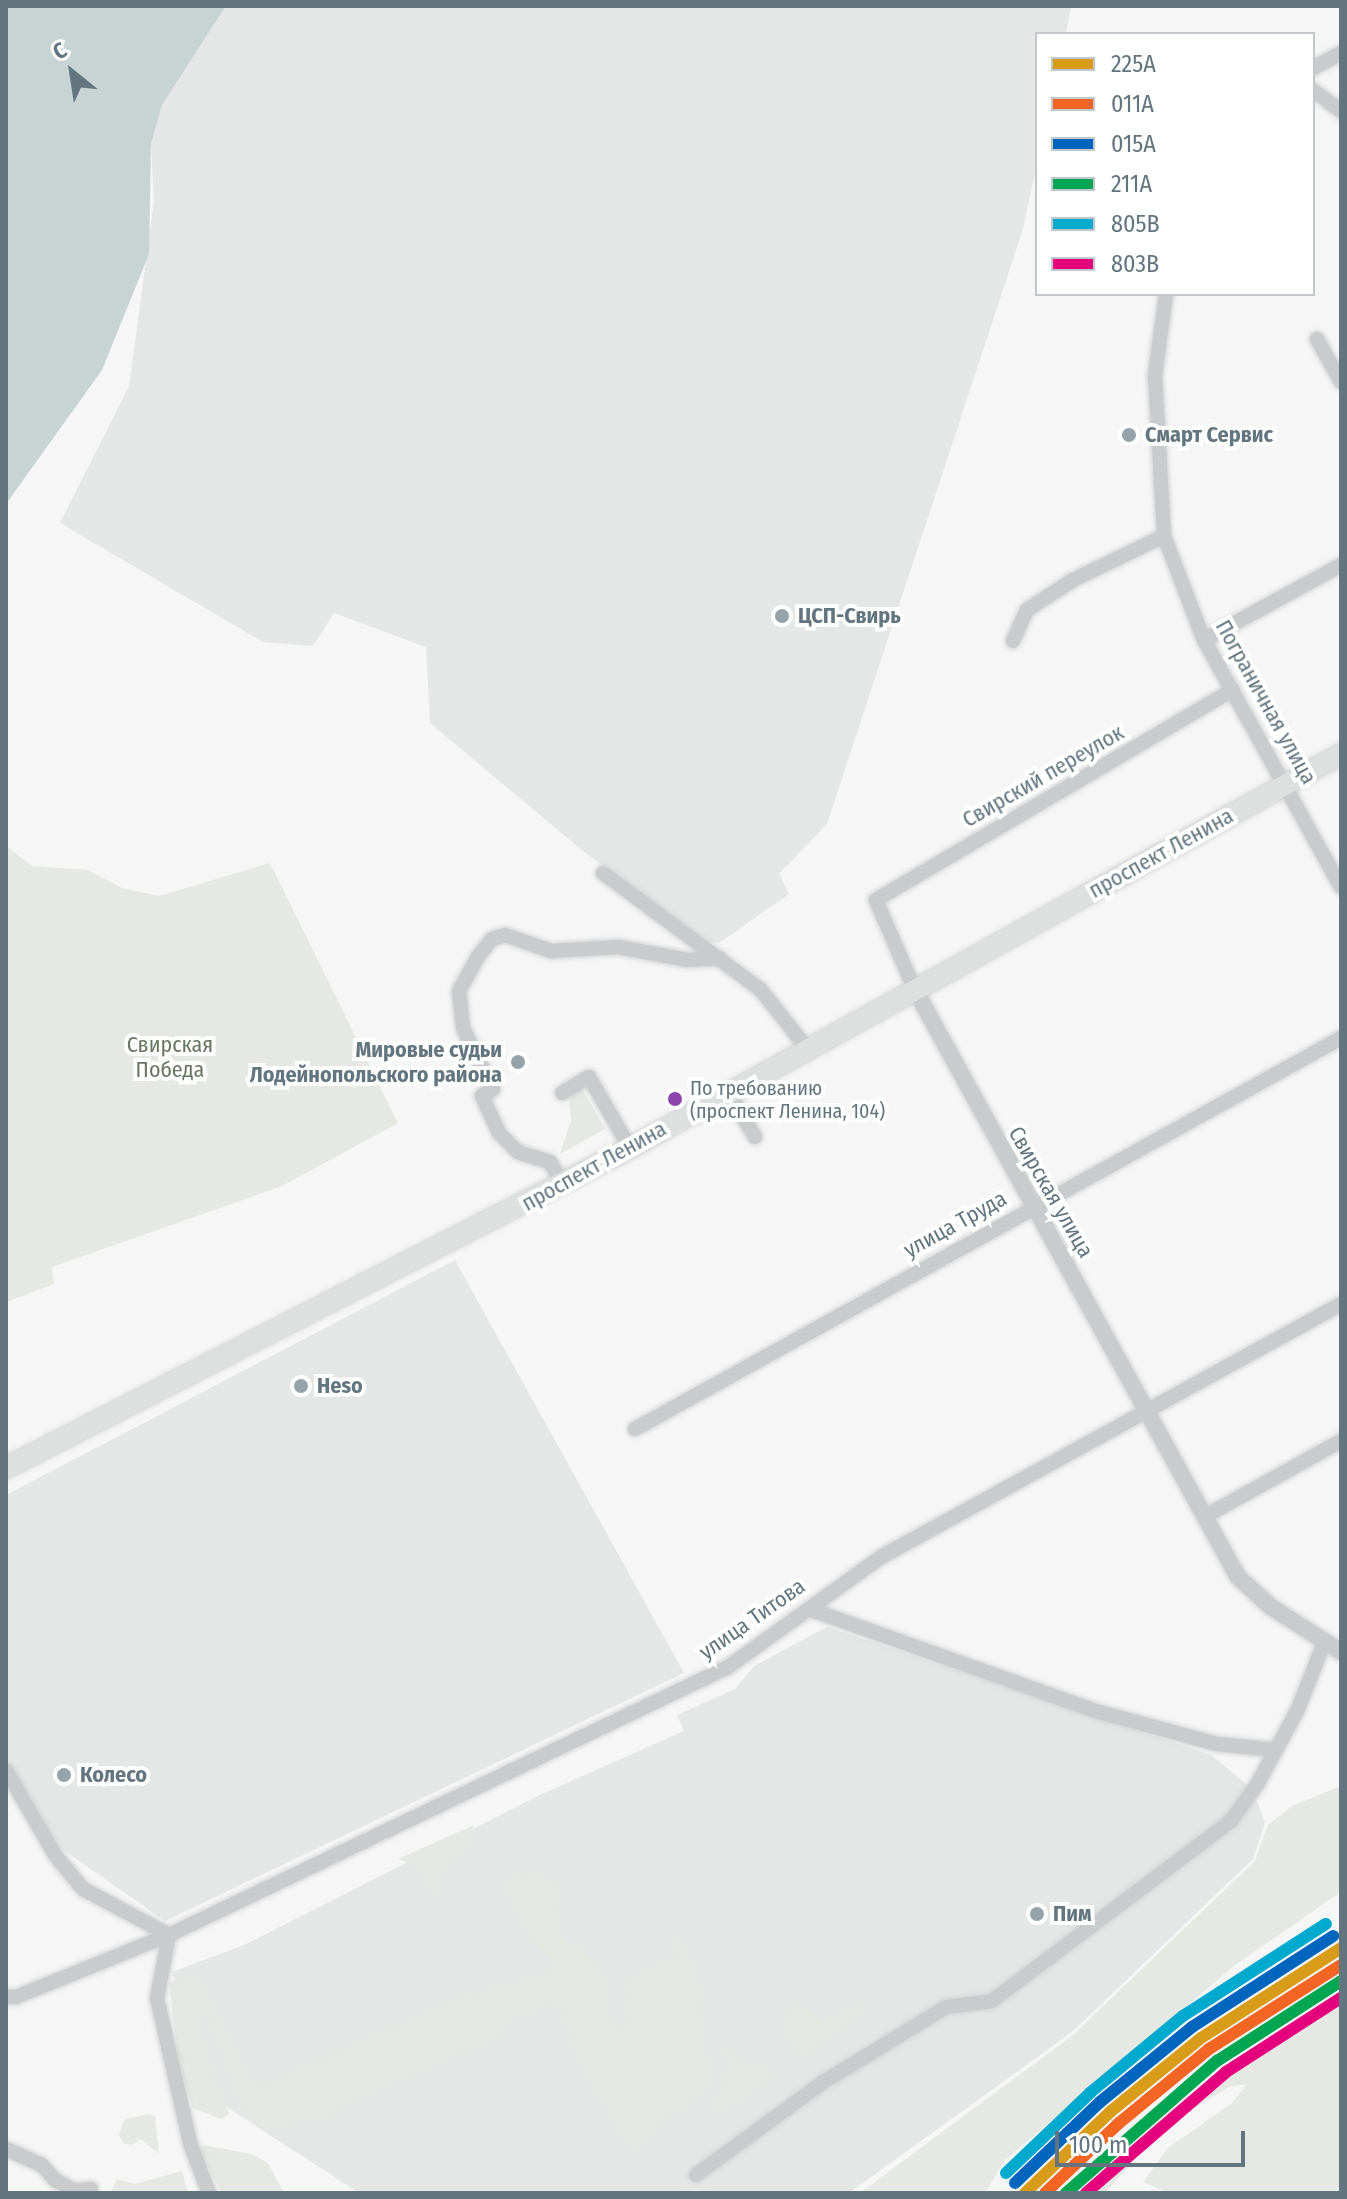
<!DOCTYPE html>
<html>
<head>
<meta charset="utf-8">
<style>
  body { margin:0 }
  #map { position:relative; width:1347px; height:2199px; overflow:hidden; background:#f6f6f6; font-family:"Fira Sans Condensed",sans-serif }
  div>[style] { position:absolute }
  .built>* { inset:0; background:#e5e7e6 }
  .green>* { inset:0; background:#e6e8e3 }
  .water>* { inset:0; background:#c8d3d4 }
  .roads { filter:drop-shadow(0 0 2px #d2d3d4) drop-shadow(0 0 2px #d2d3d4) }
  .minor>* { height:14px; margin:-7px; padding:0 7px; transform-origin:7px; border-radius:7px; background:#c9cbcc }
  .tertiary>* { height:16px; margin:-8px; padding:0 8px; transform-origin:8px; border-radius:8px; background:#c9cbcc }
  .primary>* { height:20px; margin:-10px; padding:0 10px; transform-origin:10px; border-radius:10px; background:#dedfdf }
  .rail-1>* { height:12px; margin:-6px; padding:0 6px; transform-origin:6px; border-radius:6px; background:#d99c19 }
  .rail-2>* { height:12px; margin:-6px; padding:0 6px; transform-origin:6px; border-radius:6px; background:#f26522 }
  .rail-3>* { height:12px; margin:-6px; padding:0 6px; transform-origin:6px; border-radius:6px; background:#0065bd }
  .rail-4>* { height:12px; margin:-6px; padding:0 6px; transform-origin:6px; border-radius:6px; background:#00a651 }
  .rail-5>* { height:12px; margin:-6px; padding:0 6px; transform-origin:6px; border-radius:6px; background:#00a9ce }
  .rail-6>* { height:12px; margin:-6px; padding:0 6px; transform-origin:6px; border-radius:6px; background:#e5007d }
  .dots>* { width:22px; height:22px; translate:-50% -50%; box-sizing:border-box; border:4px solid #fff; border-radius:50% }
  span { translate:-50% -50%; white-space:nowrap; text-align:center; line-height:1.15; -webkit-text-stroke:8px #fff; paint-order:stroke }
  .bus-label { font-size:20px; color:#63767f }
  .left { translate:0 -50%; text-align:left }
  .poi-label { font-size:22px; color:#63767f; font-weight:700 }
  .right { translate:-100% -50%; text-align:right }
  .street-label { font-size:22px; color:#63767f }
  .park-label { font-size:22px; color:#687762 }
  .frame { position:absolute; inset:0; border:8px solid #63767f; pointer-events:none }
  .legend { position:absolute; left:1035px; top:32px; width:280px; height:264px; box-sizing:border-box; background:#fff; border:2px solid #c1c8cc; margin:0; padding:10px 14px; list-style:none; font-size:24px; color:#63767f }
  .legend li { display:flex; align-items:center; gap:16px; height:40px }
  .legend b { width:40px; border:2px solid #c1c8cc }
  .north { position:absolute; left:32px; top:32px; width:80px; height:80px; -webkit-text-stroke:6px #fff; paint-order:stroke; rotate:330deg; font-size:22px; font-weight:700; line-height:32px; text-align:center; color:#63767f }
  .north::after { content:''; display:block; margin:auto; width:28px; height:36px; background:#63767f; clip-path:polygon(50% 0,100% 100%,50% 72%,0 100%) }
  .scale { position:absolute; left:1055px; top:2131px; width:190px; height:36px; box-sizing:border-box; border:4px solid #63767f; border-top:0; padding-left:10px; font-size:24px; line-height:28px; white-space:nowrap; color:#63767f; -webkit-text-stroke:6px #fff; paint-order:stroke }
</style>
</head>
<body>
<div id="map">
  <div class="built">
    <div style="clip-path:polygon(226px 6px,1071px 6px,1066px 34px,1037px 34px,1037px 164px,1023px 229px,827px 824px,779px 874px,789px 894px,719px 943px,707px 941px,583px 851px,430px 723px,426px 647px,334px 613px,313px 646px,263px 642px,60px 523px,129px 386px,154px 201px,151px 144px,162px 105px)"></div>
    <div style="clip-path:polygon(455px 1260px,684px 1673px,165px 1921px,52px 1842px,6px 1756px,6px 1495px)"></div>
    <div style="clip-path:polygon(827px 1627px,1211px 1755px,1246px 1784px,1256px 1799px,1265px 1823px,1253px 1859px,1072px 2032px,849px 2193px,359px 2193px,216px 2100px,172px 1972px,244px 1945px,540px 1795px,684px 1731px,677px 1715px,735px 1689px,754px 1666px)"></div>
  </div>
  <div class="green">
    <div style="clip-path:polygon(6px 846px,32px 866px,88px 870px,122px 888px,159px 896px,270px 863px,398px 1123px,282px 1186px,52px 1267px,54px 1284px,6px 1302px)"></div>
    <div style="clip-path:polygon(582px 1089px,605px 1129px,560px 1154px,571px 1120px,569px 1098px)"></div>
    <div style="clip-path:polygon(1341px 1786px,1341px 1892px,1235px 1965px,1005px 2160px,985px 2193px,860px 2193px,1073px 2035px,1255px 1861px,1268px 1825px,1292px 1806px)"></div>
    <div style="clip-path:polygon(474px 1825px,467px 1844px,436px 1882px,436px 1901px,418px 1866px,398px 1859px)"></div>
    <div style="clip-path:polygon(530px 1871px,554px 1883px,562px 1899px,556px 1913px,563px 1941px,581px 1948px,600px 1970px,609px 2012px,620px 2031px,627px 2019px,625px 1981px,677px 1956px,670px 1937px,677px 1933px,681px 1940px,701px 1993px,708px 2083px,691px 2105px,653px 2126px,647px 2143px,635px 2151px,627px 2144px,577px 2058px,558px 2002px,504px 2022px,501px 2037px,379px 2088px,325px 2119px,265px 2125px,256px 2122px,241px 2102px,211px 2021px,201px 2013px,198px 2033px,229px 2114px,221px 2119px,193px 2108px,179px 2064px,169px 1983px,187px 1974px,197px 1976px,254px 2088px,462px 1997px,550px 1974px,554px 1961px,527px 1932px,503px 1883px)"></div>
    <div style="clip-path:polygon(863px 2001px,866px 2012px,811px 2051px,800px 2054px,791px 2047px,787px 2029px,791px 2004px,809px 2009px,822px 2024px)"></div>
    <div style="clip-path:polygon(1341px 2006px,1341px 2193px,1169px 2193px,1143px 2182px,1168px 2148px,1232px 2103px,1247px 2084px,1229px 2087px,1181px 2116px,1148px 2147px,1130px 2155px,1132px 2163px,1105px 2193px,1084px 2193px,1117px 2151px,1226px 2067px,1288px 2027px)"></div>
    <div style="clip-path:polygon(725px 2046px,743px 2061px,780px 2073px,720px 2114px,714px 2108px,728px 2064px)"></div>
    <div style="clip-path:polygon(149px 2114px,155px 2116px,159px 2154px,141px 2139px,132px 2145px,123px 2143px,119px 2134px,125px 2119px)"></div>
    <div style="clip-path:polygon(203px 2145px,251px 2154px,268px 2163px,284px 2193px,222px 2193px,199px 2150px)"></div>
    <div style="clip-path:polygon(182px 2171px,188px 2193px,110px 2193px,117px 2179px,135px 2184px)"></div>
  </div>
  <div class="water">
    <div style="clip-path:polygon(6px 6px,226px 6px,162px 105px,151px 144px,149px 254px,102px 370px,6px 504px)"></div>
  </div>
  <div class="roads">
    <div class="minor">
      <div style="left:1313px;top:68px;width:32px;rotate:-28deg"></div>
      <div style="left:1313px;top:90px;width:35px;rotate:37deg"></div>
      <div style="left:1166px;top:294px;width:82px;rotate:97.7deg"></div>
      <div style="left:1155px;top:375px;width:161px;rotate:86.8deg"></div>
      <div style="left:1164px;top:536px;width:111px;rotate:69deg"></div>
      <div style="left:1204px;top:640px;width:282px;rotate:61deg"></div>
      <div style="left:1317px;top:339px;width:49px;rotate:60.8deg"></div>
      <div style="left:1204px;top:640px;width:156px;rotate:-28.7deg"></div>
      <div style="left:1013px;top:641px;width:34px;rotate:-66deg"></div>
      <div style="left:1027px;top:610px;width:55px;rotate:-33.1deg"></div>
      <div style="left:1073px;top:580px;width:101px;rotate:-25.8deg"></div>
      <div style="left:603px;top:873px;width:195px;rotate:36.5deg"></div>
      <div style="left:760px;top:989px;width:74px;rotate:51.6deg"></div>
      <div style="left:914px;top:988px;width:96px;rotate:-113.4deg"></div>
      <div style="left:876px;top:900px;width:414px;rotate:-30.5deg"></div>
      <div style="left:562px;top:1093px;width:31px;rotate:-31deg"></div>
      <div style="left:589px;top:1077px;width:82px;rotate:60deg"></div>
      <div style="left:729px;top:1093px;width:51px;rotate:59.4deg"></div>
      <div style="left:563px;top:1184px;width:26px;rotate:-121deg"></div>
      <div style="left:550px;top:1162px;width:34px;rotate:-163deg"></div>
      <div style="left:518px;top:1152px;width:27px;rotate:-135deg"></div>
      <div style="left:499px;top:1133px;width:41px;rotate:-114.7deg"></div>
      <div style="left:482px;top:1096px;width:13px;rotate:-32deg"></div>
      <div style="left:493px;top:1089px;width:68px;rotate:-116.2deg"></div>
      <div style="left:463px;top:1028px;width:37px;rotate:-96deg"></div>
      <div style="left:459px;top:991px;width:38px;rotate:-61deg"></div>
      <div style="left:477px;top:958px;width:24px;rotate:-52deg"></div>
      <div style="left:492px;top:939px;width:14px;rotate:-17deg"></div>
      <div style="left:505px;top:935px;width:49px;rotate:19.2deg"></div>
      <div style="left:551px;top:951px;width:67px;rotate:-3.4deg"></div>
      <div style="left:618px;top:947px;width:70px;rotate:10.7deg"></div>
      <div style="left:687px;top:960px;width:33px;rotate:-3deg"></div>
      <div style="left:635px;top:1429px;width:807px;rotate:-28.98deg"></div>
      <div style="left:1204px;top:1517px;width:157px;rotate:-29deg"></div>
      <div style="left:809px;top:1609px;width:308px;rotate:19.6deg"></div>
      <div style="left:1099px;top:1712px;width:122px;rotate:15.2deg"></div>
      <div style="left:1217px;top:1744px;width:58px;rotate:5.9deg"></div>
      <div style="left:6px;top:1770px;width:98px;rotate:60deg"></div>
      <div style="left:55px;top:1855px;width:44px;rotate:50.5deg"></div>
      <div style="left:83px;top:1889px;width:98px;rotate:28.1deg"></div>
      <div style="left:169px;top:1935px;width:64px;rotate:100.8deg"></div>
      <div style="left:157px;top:1998px;width:152px;rotate:77.1deg"></div>
      <div style="left:191px;top:2146px;width:50px;rotate:69deg"></div>
      <div style="left:6px;top:1997px;width:10px"></div>
      <div style="left:16px;top:1997px;width:165px;rotate:-22.1deg"></div>
      <div style="left:169px;top:1935px;width:620px;rotate:-25.61deg"></div>
      <div style="left:728px;top:1667px;width:188px;rotate:-35.7deg"></div>
      <div style="left:881px;top:1557px;width:525px;rotate:-28.81deg"></div>
      <div style="left:6px;top:2149px;width:39px;rotate:24deg"></div>
      <div style="left:42px;top:2165px;width:20px;rotate:49deg"></div>
      <div style="left:55px;top:2180px;width:23px;rotate:29deg"></div>
      <div style="left:75px;top:2191px;width:16px;rotate:-7deg"></div>
      <div style="left:696px;top:2175px;width:156px;rotate:-36.1deg"></div>
      <div style="left:822px;top:2083px;width:145px;rotate:-31.5deg"></div>
      <div style="left:946px;top:2007px;width:46px;rotate:-7.4deg"></div>
      <div style="left:992px;top:2001px;width:299px;rotate:-37deg"></div>
      <div style="left:1231px;top:1821px;width:47px;rotate:-54.6deg"></div>
      <div style="left:1258px;top:1783px;width:84px;rotate:-61.6deg"></div>
      <div style="left:1298px;top:1709px;width:71px;rotate:-68.5deg"></div>
    </div>
    <div class="tertiary">
      <div style="left:914px;top:988px;width:672px;rotate:61.19deg"></div>
      <div style="left:1238px;top:1577px;width:45px;rotate:42.3deg"></div>
      <div style="left:1271px;top:1607px;width:83px;rotate:32.7deg"></div>
    </div>
    <div class="primary">
      <div style="left:6px;top:1468px;width:701px;rotate:-27.15deg"></div>
      <div style="left:630px;top:1148px;width:813px;rotate:-28.99deg"></div>
    </div>
  </div>
  <div class="rail-1">
    <div style="left:1025px;top:2193px;width:117px;rotate:-43.6deg"></div>
    <div style="left:1110px;top:2112px;width:117px;rotate:-39.1deg"></div>
    <div style="left:1201px;top:2038px;width:166px;rotate:-32.7deg"></div>
  </div>
  <div class="rail-2">
    <div style="left:1045px;top:2193px;width:102px;rotate:-43.4deg"></div>
    <div style="left:1119px;top:2123px;width:117px;rotate:-39.4deg"></div>
    <div style="left:1209px;top:2049px;width:156px;rotate:-32.5deg"></div>
  </div>
  <div class="rail-3">
    <div style="left:1015px;top:2183px;width:117px;rotate:-43.6deg"></div>
    <div style="left:1100px;top:2102px;width:119px;rotate:-39.2deg"></div>
    <div style="left:1192px;top:2027px;width:168px;rotate:-32.8deg"></div>
  </div>
  <div class="rail-4">
    <div style="left:1066px;top:2193px;width:201px;rotate:-41.2deg"></div>
    <div style="left:1217px;top:2061px;width:148px;rotate:-32.8deg"></div>
  </div>
  <div class="rail-5">
    <div style="left:1006px;top:2173px;width:117px;rotate:-43.6deg"></div>
    <div style="left:1091px;top:2092px;width:119px;rotate:-39.6deg"></div>
    <div style="left:1183px;top:2016px;width:170px;rotate:-32.8deg"></div>
  </div>
  <div class="rail-6">
    <div style="left:1086px;top:2193px;width:185px;rotate:-40.8deg"></div>
    <div style="left:1226px;top:2072px;width:137px;rotate:-32.8deg"></div>
  </div>
  <div class="dots">
    <div style="left:1129px;top:435px;background:#96a3a9"></div>
    <div style="left:782px;top:616px;background:#96a3a9"></div>
    <div style="left:518px;top:1062px;background:#96a3a9"></div>
    <div style="left:675px;top:1099px;background:#8e44ad"></div>
    <div style="left:301px;top:1386px;background:#96a3a9"></div>
    <div style="left:64px;top:1775px;background:#96a3a9"></div>
    <div style="left:1037px;top:1914px;background:#96a3a9"></div>
  </div>
  <div class="bus-label">
    <span class="left" style="left:690px;top:1100px">По требованию<br>(проспект Ленина, 104)</span>
  </div>
  <div class="poi-label">
    <span class="left" style="left:1145px;top:435px">Смарт Сервис</span>
    <span class="left" style="left:798px;top:616px">ЦСП-Свирь</span>
    <span class="right" style="left:502px;top:1062px">Мировые судьи<br>Лодейнопольского района</span>
    <span class="left" style="left:317px;top:1386px">Heso</span>
    <span class="left" style="left:80px;top:1775px">Колесо</span>
    <span class="left" style="left:1053px;top:1914px">Пим</span>
  </div>
  <div class="street-label">
    <span style="left:1266px;top:702px;rotate:61deg">Пограничная улица</span>
    <span style="left:1043px;top:776px;rotate:-30deg">Свирский переулок</span>
    <span style="left:1161px;top:853px;rotate:-29deg">проспект Ленина</span>
    <span style="left:594px;top:1166px;rotate:-29deg">проспект Ленина</span>
    <span style="left:1051px;top:1192px;rotate:60deg">Свирская улица</span>
    <span style="left:955px;top:1224px;rotate:-29deg">улица Труда</span>
    <span style="left:752px;top:1619px;rotate:-35deg">улица Титова</span>
  </div>
  <div class="park-label">
    <span style="left:170px;top:1057px">Свирская<br>Победа</span>
  </div>
  <div class="frame"></div>
  <ul class="legend">
  <li><b style="height:10px;background:#d99c19"></b>225А</li>
  <li><b style="height:10px;background:#f26522"></b>011А</li>
  <li><b style="height:10px;background:#0065bd"></b>015А</li>
  <li><b style="height:10px;background:#00a651"></b>211А</li>
  <li><b style="height:10px;background:#00a9ce"></b>805В</li>
  <li><b style="height:10px;background:#e5007d"></b>803В</li>
  </ul>
  <div class="north">С</div>
  <div class="scale">100 m</div>
</div>
</body>
</html>
